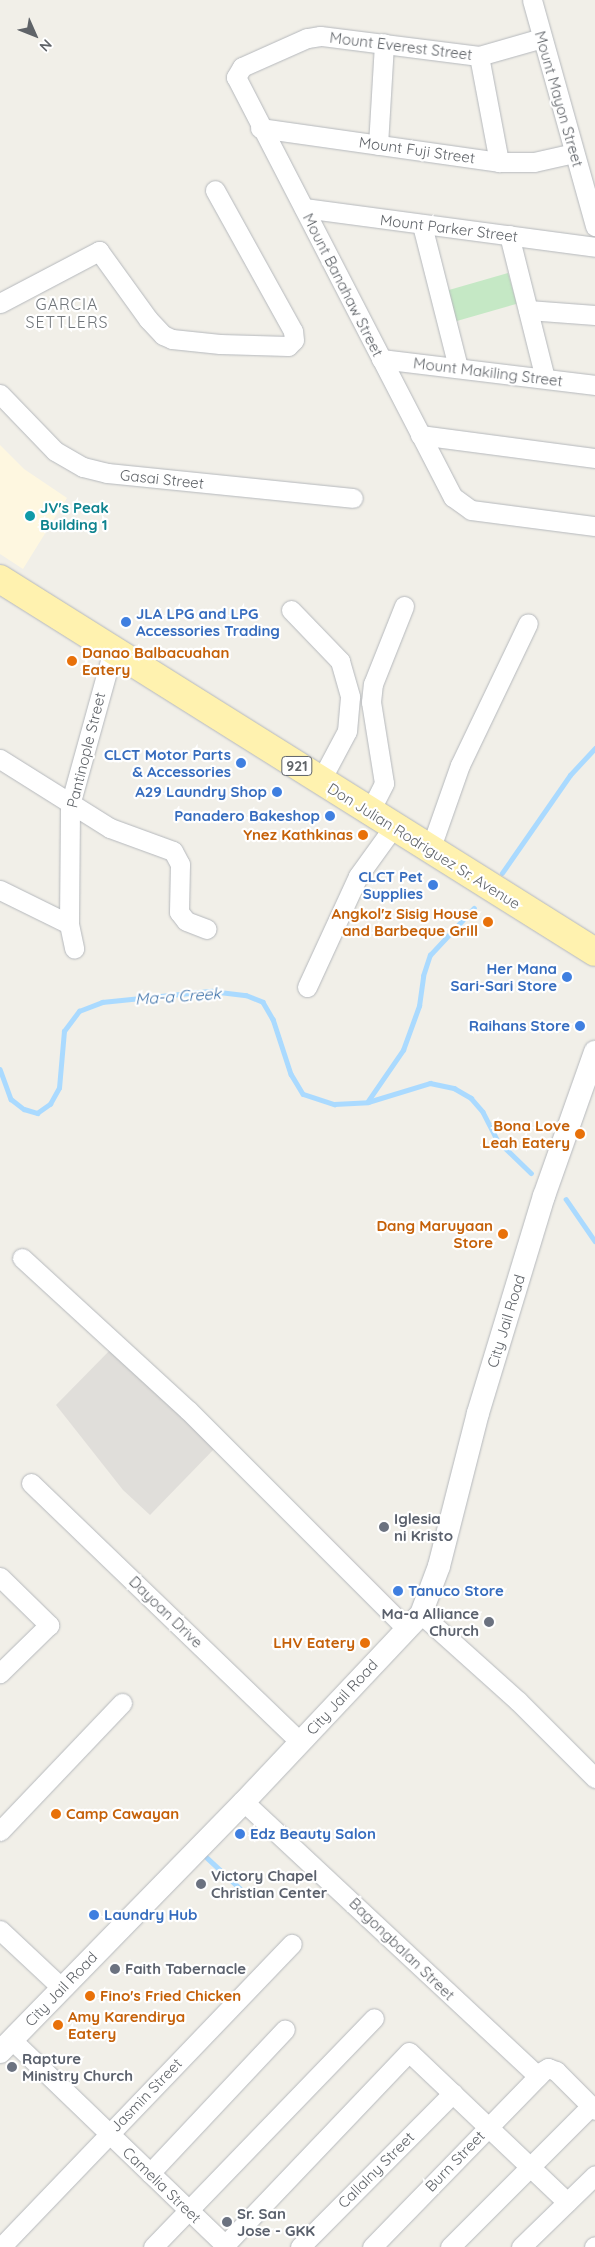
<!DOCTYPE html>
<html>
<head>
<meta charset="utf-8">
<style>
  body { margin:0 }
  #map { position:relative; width:595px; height:2247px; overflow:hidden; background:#f1efe8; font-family:Quicksand,sans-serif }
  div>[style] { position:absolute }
  .commercial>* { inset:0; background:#fef7e0 }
  .industrial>* { inset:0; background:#e0deda }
  .green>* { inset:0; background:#c5e8c5; transform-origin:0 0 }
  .stream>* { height:4.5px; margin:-2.25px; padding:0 2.25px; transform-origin:2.25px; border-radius:2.25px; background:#aadaff }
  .roads { filter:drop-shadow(0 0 1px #b5b8bc) drop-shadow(0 0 1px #b5b8bc) }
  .minor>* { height:19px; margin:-9.5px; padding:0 9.5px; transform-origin:9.5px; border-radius:9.5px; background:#fff }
  .tertiary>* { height:22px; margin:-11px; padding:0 11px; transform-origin:11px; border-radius:11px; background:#fff }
  .primary>* { height:28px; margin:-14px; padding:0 14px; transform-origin:14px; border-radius:14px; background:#fff2af }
  .dots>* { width:14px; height:14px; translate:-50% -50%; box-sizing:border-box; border:2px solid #fff; border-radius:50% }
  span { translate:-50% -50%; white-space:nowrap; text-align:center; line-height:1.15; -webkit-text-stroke:4.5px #fff; paint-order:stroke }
  .shield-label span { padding:1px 4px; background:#fff; border:1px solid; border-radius:4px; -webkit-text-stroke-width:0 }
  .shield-label { font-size:14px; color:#5f6368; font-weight:700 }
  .street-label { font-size:15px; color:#5f6368 }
  .culture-label { font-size:15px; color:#0d838f; font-weight:700 }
  .left { translate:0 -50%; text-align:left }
  .shop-label { font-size:15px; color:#366cbe; font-weight:700 }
  .right { translate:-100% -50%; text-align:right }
  .food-label { font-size:15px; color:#c56008; font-weight:700 }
  .worship-label { font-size:15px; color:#5b616d; font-weight:700 }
  .neighbourhood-label { font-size:16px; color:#70757a; letter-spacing:1px }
  .water-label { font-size:16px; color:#4174aa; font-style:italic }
  .north { position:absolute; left:10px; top:10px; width:50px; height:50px; -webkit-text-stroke:4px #fff; paint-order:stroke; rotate:134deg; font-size:14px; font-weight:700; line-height:20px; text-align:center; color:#5f6368 }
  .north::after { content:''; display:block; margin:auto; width:18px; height:22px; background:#5f6368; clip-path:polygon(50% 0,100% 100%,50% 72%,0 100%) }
</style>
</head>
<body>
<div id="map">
  <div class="commercial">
    <div style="clip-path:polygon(0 445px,24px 469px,67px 498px,23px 569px,0 554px)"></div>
  </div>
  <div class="industrial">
    <div style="clip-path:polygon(114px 1346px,217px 1446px,150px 1515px,123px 1490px,56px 1405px)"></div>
  </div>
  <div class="green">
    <div style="left:508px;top:273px;width:32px;height:66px;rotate:74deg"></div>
  </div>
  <div class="stream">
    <div style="left:502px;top:873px;width:119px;rotate:-55.2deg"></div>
    <div style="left:570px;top:775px;width:37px;rotate:-47deg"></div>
    <div style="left:0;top:1069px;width:32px;rotate:70deg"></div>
    <div style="left:11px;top:1099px;width:16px;rotate:38deg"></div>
    <div style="left:24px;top:1109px;width:14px;rotate:17deg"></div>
    <div style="left:37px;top:1113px;width:16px;rotate:-35deg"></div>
    <div style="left:50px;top:1104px;width:18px;rotate:-61deg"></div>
    <div style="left:59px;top:1088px;width:57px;rotate:-85deg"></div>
    <div style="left:64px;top:1031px;width:25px;rotate:-53deg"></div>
    <div style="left:79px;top:1011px;width:25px;rotate:-21deg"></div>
    <div style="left:102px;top:1002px;width:110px;rotate:-5.8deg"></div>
    <div style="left:211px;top:991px;width:35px;rotate:7deg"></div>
    <div style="left:246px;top:995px;width:18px;rotate:22deg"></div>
    <div style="left:263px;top:1002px;width:20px;rotate:60deg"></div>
    <div style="left:273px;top:1019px;width:58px;rotate:71.9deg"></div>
    <div style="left:291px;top:1074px;width:23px;rotate:59deg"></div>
    <div style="left:303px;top:1094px;width:33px;rotate:18deg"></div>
    <div style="left:334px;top:1104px;width:34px;rotate:-3deg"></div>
    <div style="left:368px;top:1102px;width:65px;rotate:-17deg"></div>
    <div style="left:430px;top:1083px;width:25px;rotate:12deg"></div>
    <div style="left:454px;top:1088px;width:20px;rotate:30deg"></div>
    <div style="left:471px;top:1098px;width:18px;rotate:49deg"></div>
    <div style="left:483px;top:1112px;width:33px;rotate:63deg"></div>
    <div style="left:498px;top:1141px;width:46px;rotate:44.1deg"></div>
    <div style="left:368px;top:1101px;width:62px;rotate:-55.5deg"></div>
    <div style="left:403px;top:1050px;width:47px;rotate:-70deg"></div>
    <div style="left:419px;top:1006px;width:30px;rotate:-82deg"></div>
    <div style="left:423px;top:976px;width:22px;rotate:-72deg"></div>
    <div style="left:430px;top:955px;width:64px;rotate:-46.9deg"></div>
    <div style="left:566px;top:1199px;width:51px;rotate:55.4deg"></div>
    <div style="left:203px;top:1854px;width:59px;rotate:42.9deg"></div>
  </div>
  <div class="roads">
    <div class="minor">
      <div style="left:532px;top:0;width:235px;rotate:74.4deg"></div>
      <div style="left:542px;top:38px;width:66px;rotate:164.1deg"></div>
      <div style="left:479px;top:56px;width:160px;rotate:-172.8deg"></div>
      <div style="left:320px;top:36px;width:13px;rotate:171deg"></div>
      <div style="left:307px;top:38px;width:71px;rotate:156deg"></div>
      <div style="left:242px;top:67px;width:12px;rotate:121deg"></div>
      <div style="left:236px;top:77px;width:473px;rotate:62.7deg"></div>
      <div style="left:453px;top:497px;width:22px;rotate:36deg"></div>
      <div style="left:471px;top:510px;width:125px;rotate:7.4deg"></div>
      <div style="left:479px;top:56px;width:108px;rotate:79.3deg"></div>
      <div style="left:260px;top:128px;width:241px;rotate:8.1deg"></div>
      <div style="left:499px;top:162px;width:35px"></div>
      <div style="left:534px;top:162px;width:41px;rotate:-12.7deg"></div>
      <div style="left:378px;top:145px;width:102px;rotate:-86.6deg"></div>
      <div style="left:304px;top:208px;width:294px;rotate:7.6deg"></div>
      <div style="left:422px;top:225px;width:146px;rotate:75.8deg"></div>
      <div style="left:509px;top:235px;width:147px;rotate:75.9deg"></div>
      <div style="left:0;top:303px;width:112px;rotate:-27.7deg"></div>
      <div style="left:99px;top:251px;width:84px;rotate:54.2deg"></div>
      <div style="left:148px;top:319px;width:22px;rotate:47deg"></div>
      <div style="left:163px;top:335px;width:10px;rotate:24deg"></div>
      <div style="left:172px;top:339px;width:48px;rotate:5.9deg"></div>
      <div style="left:220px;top:344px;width:68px;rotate:1.7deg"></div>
      <div style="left:288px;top:346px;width:8px;rotate:-45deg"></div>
      <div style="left:294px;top:340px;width:9px;rotate:-96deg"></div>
      <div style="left:293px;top:331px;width:161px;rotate:-119deg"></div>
      <div style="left:528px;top:310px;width:67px;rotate:4.3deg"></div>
      <div style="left:381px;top:359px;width:216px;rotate:6.9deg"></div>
      <div style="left:0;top:394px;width:79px;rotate:46deg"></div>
      <div style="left:55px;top:451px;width:32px;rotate:30deg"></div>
      <div style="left:83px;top:467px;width:25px;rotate:14deg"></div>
      <div style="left:107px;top:473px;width:247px;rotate:5.8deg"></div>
      <div style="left:420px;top:435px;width:177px;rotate:7.5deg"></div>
      <div style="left:291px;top:610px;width:71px;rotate:46.1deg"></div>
      <div style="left:340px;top:661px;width:37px;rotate:74deg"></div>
      <div style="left:350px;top:697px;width:34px;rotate:95deg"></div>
      <div style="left:347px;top:731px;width:55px;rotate:118deg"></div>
      <div style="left:0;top:759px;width:130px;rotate:32.1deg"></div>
      <div style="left:110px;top:828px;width:67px;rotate:20.1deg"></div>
      <div style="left:173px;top:851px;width:15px;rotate:62deg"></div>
      <div style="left:180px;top:864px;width:48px;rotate:91.2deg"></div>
      <div style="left:179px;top:912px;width:11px;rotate:52deg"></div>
      <div style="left:186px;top:921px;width:22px;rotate:21deg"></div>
      <div style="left:370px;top:811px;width:31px;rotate:-63deg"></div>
      <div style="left:384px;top:783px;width:82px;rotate:-99.1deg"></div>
      <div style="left:371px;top:702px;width:18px;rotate:-84deg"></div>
      <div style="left:373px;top:684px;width:84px;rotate:-68.3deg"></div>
      <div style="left:430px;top:850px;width:90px;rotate:-70.6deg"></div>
      <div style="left:460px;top:765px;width:157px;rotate:-64.4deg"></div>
      <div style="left:0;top:890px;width:77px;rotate:26.2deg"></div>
      <div style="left:69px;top:924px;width:119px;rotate:-89.5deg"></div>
      <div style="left:70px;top:805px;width:161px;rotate:-74.5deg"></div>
      <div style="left:69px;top:924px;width:25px;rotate:78deg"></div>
      <div style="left:307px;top:987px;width:122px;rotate:-65.3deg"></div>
      <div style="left:358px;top:876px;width:62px;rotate:-54.2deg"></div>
      <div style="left:22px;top:1258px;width:225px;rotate:42.5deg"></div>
      <div style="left:188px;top:1410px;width:310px;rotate:45deg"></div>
      <div style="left:31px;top:1483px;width:373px;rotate:43.9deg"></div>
      <div style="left:0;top:1577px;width:69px;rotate:44.4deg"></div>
      <div style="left:49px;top:1625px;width:69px;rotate:135.6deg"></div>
      <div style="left:421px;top:1614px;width:130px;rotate:41.9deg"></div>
      <div style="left:518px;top:1701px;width:109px;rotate:45deg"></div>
      <div style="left:244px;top:1802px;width:402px;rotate:43deg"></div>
      <div style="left:0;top:1831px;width:177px;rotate:-46.4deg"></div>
      <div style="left:0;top:1930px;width:85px;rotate:43.1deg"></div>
      <div style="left:12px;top:2040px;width:298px;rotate:43.9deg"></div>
      <div style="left:150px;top:2173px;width:197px;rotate:-46.8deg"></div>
      <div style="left:1px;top:2247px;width:420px;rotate:-46.2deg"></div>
      <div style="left:153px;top:2247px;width:318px;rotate:-46deg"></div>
      <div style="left:223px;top:2247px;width:269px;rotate:-46.4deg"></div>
      <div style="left:409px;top:2052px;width:218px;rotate:43.5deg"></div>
      <div style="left:300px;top:2247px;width:217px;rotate:-45.2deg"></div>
      <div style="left:372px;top:2247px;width:245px;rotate:-45.8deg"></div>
      <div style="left:543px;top:2071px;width:6px;rotate:-31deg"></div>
      <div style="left:548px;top:2068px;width:9px;rotate:21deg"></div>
      <div style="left:556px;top:2071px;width:55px;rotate:45deg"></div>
      <div style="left:450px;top:2247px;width:199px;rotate:-45deg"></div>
      <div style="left:521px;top:2247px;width:103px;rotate:-44.2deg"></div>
      <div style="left:594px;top:2247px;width:1px;rotate:-45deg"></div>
    </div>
    <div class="tertiary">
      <div style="left:0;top:2052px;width:349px;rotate:-45.7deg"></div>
      <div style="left:244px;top:1802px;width:258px;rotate:-46.7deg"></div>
      <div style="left:421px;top:1614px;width:51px;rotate:-69.4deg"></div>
      <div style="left:439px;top:1566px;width:158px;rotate:-75.7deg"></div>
      <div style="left:478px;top:1413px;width:227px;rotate:-73.1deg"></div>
      <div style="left:544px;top:1196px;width:153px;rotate:-70.5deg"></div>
    </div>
    <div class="primary">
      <div style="left:0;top:579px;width:702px;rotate:32.08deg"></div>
    </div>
  </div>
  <div class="dots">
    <div style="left:30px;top:516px;background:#0f9aa8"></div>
    <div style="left:126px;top:622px;background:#3f7fe0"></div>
    <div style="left:72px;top:661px;background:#e8710a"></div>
    <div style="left:241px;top:763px;background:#3f7fe0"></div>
    <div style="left:277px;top:792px;background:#3f7fe0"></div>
    <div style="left:330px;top:816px;background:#3f7fe0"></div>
    <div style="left:363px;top:835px;background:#e8710a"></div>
    <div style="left:433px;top:885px;background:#3f7fe0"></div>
    <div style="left:488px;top:922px;background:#e8710a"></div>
    <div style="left:567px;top:977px;background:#3f7fe0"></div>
    <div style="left:580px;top:1026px;background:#3f7fe0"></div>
    <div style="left:580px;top:1134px;background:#e8710a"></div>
    <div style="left:503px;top:1234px;background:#e8710a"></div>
    <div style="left:384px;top:1527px;background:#6b7280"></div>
    <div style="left:398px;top:1591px;background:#3f7fe0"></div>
    <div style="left:489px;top:1622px;background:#6b7280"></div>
    <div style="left:365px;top:1643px;background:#e8710a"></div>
    <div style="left:56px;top:1814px;background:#e8710a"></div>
    <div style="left:240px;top:1834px;background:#3f7fe0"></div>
    <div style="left:201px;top:1884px;background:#6b7280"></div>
    <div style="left:94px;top:1915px;background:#3f7fe0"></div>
    <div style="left:115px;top:1969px;background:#6b7280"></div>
    <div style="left:90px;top:1996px;background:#e8710a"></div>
    <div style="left:58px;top:2025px;background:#e8710a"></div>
    <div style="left:12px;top:2067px;background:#6b7280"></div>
    <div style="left:227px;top:2222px;background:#6b7280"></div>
  </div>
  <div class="shield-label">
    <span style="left:297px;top:766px">921</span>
  </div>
  <div class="street-label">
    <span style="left:401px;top:46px;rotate:7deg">Mount Everest Street</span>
    <span style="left:559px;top:99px;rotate:74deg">Mount Mayon Street</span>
    <span style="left:417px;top:150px;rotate:8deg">Mount Fuji Street</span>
    <span style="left:449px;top:228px;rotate:7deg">Mount Parker Street</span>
    <span style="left:343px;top:285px;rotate:63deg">Mount Banahaw Street</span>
    <span style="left:488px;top:372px;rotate:7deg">Mount Makiling Street</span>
    <span style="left:162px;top:479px;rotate:6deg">Gasai Street</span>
    <span style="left:86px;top:750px;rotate:-76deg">Pantinople Street</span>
    <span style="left:424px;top:846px;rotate:32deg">Don Julian Rodriguez Sr. Avenue</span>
    <span style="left:506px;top:1321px;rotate:-73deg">City Jail Road</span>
    <span style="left:166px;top:1612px;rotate:44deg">Dayoan Drive</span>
    <span style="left:342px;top:1697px;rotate:-47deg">City Jail Road</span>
    <span style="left:402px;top:1949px;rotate:44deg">Bagongbalan Street</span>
    <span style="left:61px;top:1989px;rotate:-46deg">City Jail Road</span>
    <span style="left:146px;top:2095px;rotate:-46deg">Jasmin Street</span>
    <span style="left:455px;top:2161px;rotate:-46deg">Burn Street</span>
    <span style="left:376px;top:2170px;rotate:-45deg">Callalny Street</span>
    <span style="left:162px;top:2185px;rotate:44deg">Camelia Street</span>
  </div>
  <div class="culture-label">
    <span class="left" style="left:40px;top:516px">JV's Peak<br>Building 1</span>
  </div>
  <div class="shop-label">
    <span class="left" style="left:136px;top:622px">JLA LPG and LPG<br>Accessories Trading</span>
    <span class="right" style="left:231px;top:763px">CLCT Motor Parts<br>&amp; Accessories</span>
    <span class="right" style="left:267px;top:792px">A29 Laundry Shop</span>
    <span class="right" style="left:320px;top:816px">Panadero Bakeshop</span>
    <span class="right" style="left:423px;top:885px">CLCT Pet<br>Supplies</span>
    <span class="right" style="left:557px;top:977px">Her Mana<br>Sari-Sari Store</span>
    <span class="right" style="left:570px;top:1026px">Raihans Store</span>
    <span class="left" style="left:408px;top:1591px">Tanuco Store</span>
    <span class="left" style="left:250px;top:1834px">Edz Beauty Salon</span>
    <span class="left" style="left:104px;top:1915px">Laundry Hub</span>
  </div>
  <div class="food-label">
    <span class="left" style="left:82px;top:661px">Danao Balbacuahan<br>Eatery</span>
    <span class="right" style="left:353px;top:835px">Ynez Kathkinas</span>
    <span class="right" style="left:478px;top:922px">Angkol'z Sisig House<br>and Barbeque Grill</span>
    <span class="right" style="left:570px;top:1134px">Bona Love<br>Leah Eatery</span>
    <span class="right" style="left:493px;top:1234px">Dang Maruyaan<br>Store</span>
    <span class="right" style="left:355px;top:1643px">LHV Eatery</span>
    <span class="left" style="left:66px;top:1814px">Camp Cawayan</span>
    <span class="left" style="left:100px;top:1996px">Fino's Fried Chicken</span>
    <span class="left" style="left:68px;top:2025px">Amy Karendirya<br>Eatery</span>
  </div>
  <div class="worship-label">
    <span class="left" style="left:394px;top:1527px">Iglesia<br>ni Kristo</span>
    <span class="right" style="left:479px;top:1622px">Ma-a Alliance<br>Church</span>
    <span class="left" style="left:211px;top:1884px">Victory Chapel<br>Christian Center</span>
    <span class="left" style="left:125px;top:1969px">Faith Tabernacle</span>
    <span class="left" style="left:22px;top:2067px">Rapture<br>Ministry Church</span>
    <span class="left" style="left:237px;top:2222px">Sr. San<br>Jose - GKK</span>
  </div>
  <div class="neighbourhood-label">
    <span style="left:67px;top:313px">GARCIA<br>SETTLERS</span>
  </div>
  <div class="water-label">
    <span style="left:178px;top:996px;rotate:-4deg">Ma-a Creek</span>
  </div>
  <div class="north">N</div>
</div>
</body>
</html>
